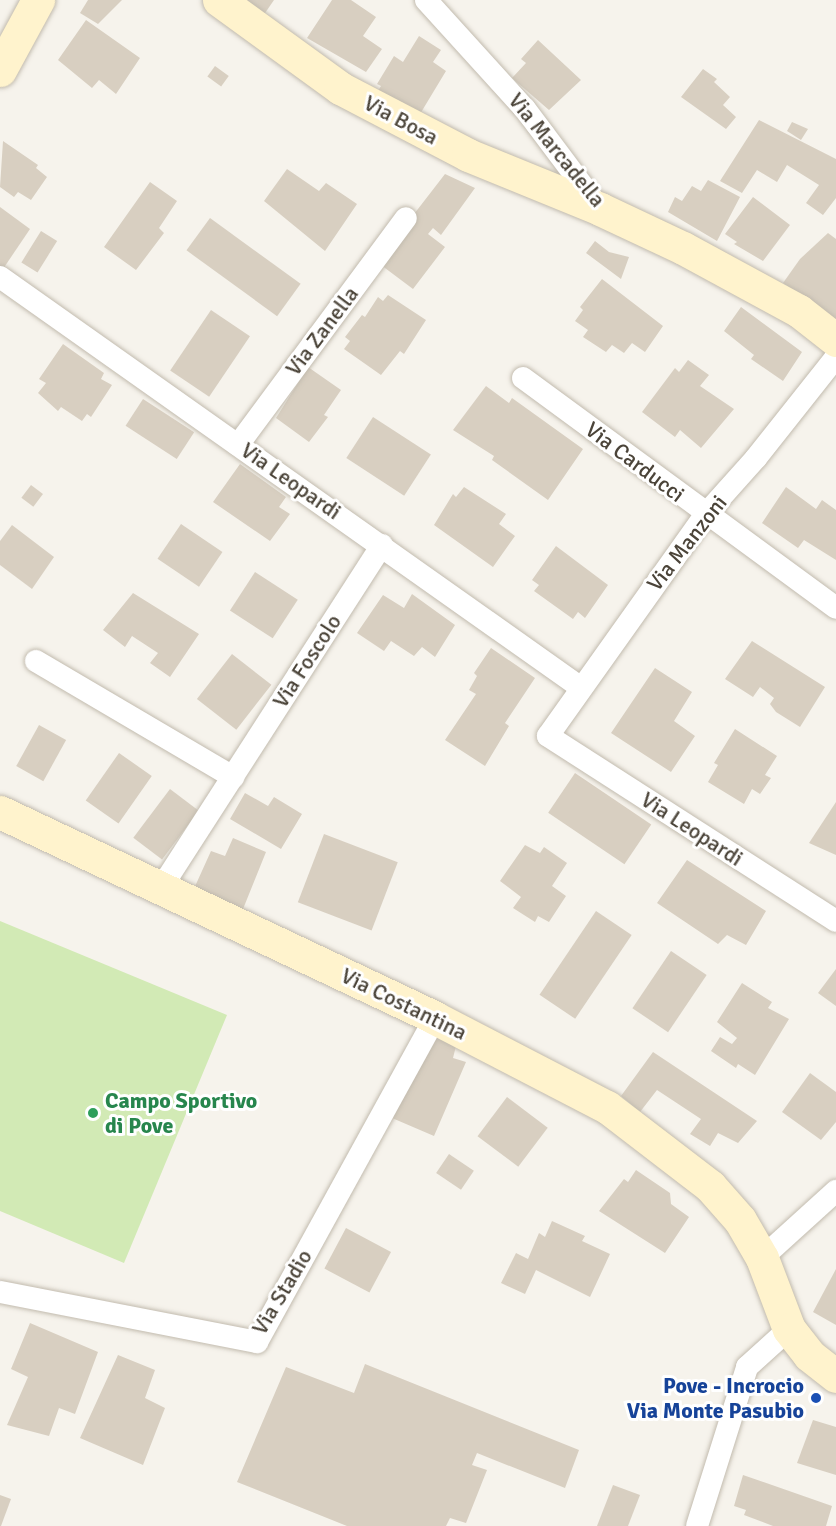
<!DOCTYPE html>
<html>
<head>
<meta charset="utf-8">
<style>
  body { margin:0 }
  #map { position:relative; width:836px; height:1526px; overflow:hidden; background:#f6f3ec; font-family:Signika,sans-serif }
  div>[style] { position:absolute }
  .green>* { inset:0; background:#d2eab5 }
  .building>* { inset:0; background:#d8cfc1; transform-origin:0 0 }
  .roads { filter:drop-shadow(0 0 2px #c2bbae) drop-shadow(0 0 2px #c2bbae) }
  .street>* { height:22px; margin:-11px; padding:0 11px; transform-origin:11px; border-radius:11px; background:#fff }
  .secondary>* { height:33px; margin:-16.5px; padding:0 16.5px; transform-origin:16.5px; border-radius:16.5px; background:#fff3cd }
  .dots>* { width:16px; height:16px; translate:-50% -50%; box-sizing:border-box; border:3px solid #fff; border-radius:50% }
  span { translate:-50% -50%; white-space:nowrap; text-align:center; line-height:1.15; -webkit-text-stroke:6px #fff; paint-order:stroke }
  .street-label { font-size:22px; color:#4b4439 }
  .leisure-label { font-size:22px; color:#27864d; font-weight:700 }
  .left { translate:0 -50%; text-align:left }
  .transit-label { font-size:22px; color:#164399; font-weight:700 }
  .right { translate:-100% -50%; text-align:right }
</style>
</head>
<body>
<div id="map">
  <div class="green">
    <div style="clip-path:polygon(0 921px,227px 1015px,124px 1263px,0 1211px)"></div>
  </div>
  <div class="building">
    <div style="clip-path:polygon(88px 0,122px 0,98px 24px,80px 13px)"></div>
    <div style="clip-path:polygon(240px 0,274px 0,263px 16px)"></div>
    <div style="clip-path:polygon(332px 0,351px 0,376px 17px,363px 36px,382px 49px,366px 72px,307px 38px)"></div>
    <div style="clip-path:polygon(86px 20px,140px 58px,116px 94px,99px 80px,92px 88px,58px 60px)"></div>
    <div style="clip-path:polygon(419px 36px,441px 50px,433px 62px,446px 71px,414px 124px,373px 99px,381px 86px,377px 84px,394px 56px,403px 62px)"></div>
    <div style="clip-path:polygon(538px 40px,581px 80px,549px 110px,512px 78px,526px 63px,521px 59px)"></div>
    <div style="left:215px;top:66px;width:17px;height:13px;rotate:36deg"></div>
    <div style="clip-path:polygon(703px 69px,717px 79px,714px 82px,730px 97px,723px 105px,736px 117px,726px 129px,681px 97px)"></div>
    <div style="clip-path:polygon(759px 120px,836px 159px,836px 198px,823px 215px,806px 203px,819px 185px,787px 165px,777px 182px,757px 170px,742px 193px,720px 181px)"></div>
    <div style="clip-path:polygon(792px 122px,808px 129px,801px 140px,787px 131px)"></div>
    <div style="clip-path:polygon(3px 141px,38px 165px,36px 168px,47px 177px,31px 200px,18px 192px,14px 197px,0 187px)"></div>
    <div style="clip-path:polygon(287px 169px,319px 191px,326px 183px,357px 204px,325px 251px,264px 201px)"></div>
    <div style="clip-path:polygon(445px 174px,475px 188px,441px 235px,433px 228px,428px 234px,445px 247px,413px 289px,377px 262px)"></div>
    <div style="clip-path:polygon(708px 180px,740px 197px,717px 241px,668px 212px,675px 197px,682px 201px,692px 186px,701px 191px)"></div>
    <div style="clip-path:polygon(150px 182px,177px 201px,159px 228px,164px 233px,136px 270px,104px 247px)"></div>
    <div style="clip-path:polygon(753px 197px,790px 225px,763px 261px,734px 244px,737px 242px,725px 234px)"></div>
    <div style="clip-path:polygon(0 207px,30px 229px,3px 269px,0 267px)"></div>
    <div style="left:210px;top:218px;width:112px;height:40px;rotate:36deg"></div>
    <div style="left:41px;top:231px;width:19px;height:37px;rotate:32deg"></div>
    <div style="clip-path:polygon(828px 233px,836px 239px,836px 321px,783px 283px,800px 259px)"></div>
    <div style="clip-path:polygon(595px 241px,609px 252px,629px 257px,621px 279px,586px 253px)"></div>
    <div style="clip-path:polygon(602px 279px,663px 326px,645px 352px,632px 343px,624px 353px,612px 345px,606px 352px,583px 337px,588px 330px,575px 321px,583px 310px,580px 307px)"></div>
    <div style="clip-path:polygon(388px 295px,426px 320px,404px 354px,400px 351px,381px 375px,344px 349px,350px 341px,345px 337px,362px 315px,365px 317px,378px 297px,383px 301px)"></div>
    <div style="clip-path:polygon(741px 307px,802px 352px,783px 381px,751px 359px,754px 355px,724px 331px)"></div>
    <div style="left:211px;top:310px;width:47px;height:73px;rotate:34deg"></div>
    <div style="clip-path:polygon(63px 344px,104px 373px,101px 379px,112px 385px,91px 417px,87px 414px,82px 421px,61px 407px,58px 411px,38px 393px,46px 383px,39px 379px)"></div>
    <div style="clip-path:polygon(688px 360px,709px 375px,700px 386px,734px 409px,701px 448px,680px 430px,675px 437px,642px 412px,675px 368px,679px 372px)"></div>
    <div style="clip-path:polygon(308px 367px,341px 390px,324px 415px,328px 417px,309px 442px,276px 418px)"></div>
    <div style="clip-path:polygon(486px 386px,509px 403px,512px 398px,583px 449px,548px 500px,492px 460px,494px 456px,453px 430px)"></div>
    <div style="left:143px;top:399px;width:61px;height:32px;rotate:33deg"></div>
    <div style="left:373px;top:417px;width:69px;height:49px;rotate:33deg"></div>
    <div style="clip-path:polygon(240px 464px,286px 497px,279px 507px,290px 514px,270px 541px,213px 502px)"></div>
    <div style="left:31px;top:485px;width:15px;height:16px;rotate:37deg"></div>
    <div style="clip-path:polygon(464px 487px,506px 514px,499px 524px,515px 536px,493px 567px,434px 525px,453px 494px,456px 497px)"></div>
    <div style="clip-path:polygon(786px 487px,816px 509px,822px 500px,836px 510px,836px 560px,804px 540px,798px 548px,762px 523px)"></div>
    <div style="left:181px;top:524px;width:50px;height:42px;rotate:34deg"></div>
    <div style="clip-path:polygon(12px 525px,54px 557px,32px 589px,0 565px,0 541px)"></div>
    <div style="clip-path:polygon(556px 546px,608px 585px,585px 618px,578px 612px,573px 619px,534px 591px,539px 585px,532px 580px)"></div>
    <div style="left:255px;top:572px;width:51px;height:46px;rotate:33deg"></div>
    <div style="clip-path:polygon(133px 593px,199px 634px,170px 677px,150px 663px,158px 653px,132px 636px,125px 647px,103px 630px)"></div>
    <div style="clip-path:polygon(412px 594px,455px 625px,435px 657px,422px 647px,414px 656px,391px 641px,384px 651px,357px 633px,383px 595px,404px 608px)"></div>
    <div style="clip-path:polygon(752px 641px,825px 687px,800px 727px,776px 712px,770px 704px,774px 698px,760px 687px,753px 697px,725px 679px)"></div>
    <div style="clip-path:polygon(491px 648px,535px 678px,505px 723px,509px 726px,485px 766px,445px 740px,476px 694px,469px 690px,477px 676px,474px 673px)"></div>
    <div style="left:232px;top:654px;width:50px;height:57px;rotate:38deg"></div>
    <div style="clip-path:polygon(655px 668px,692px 692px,674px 721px,695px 736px,671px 772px,611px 733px)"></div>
    <div style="left:39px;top:725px;width:31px;height:47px;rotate:29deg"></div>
    <div style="clip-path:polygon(735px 729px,777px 756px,765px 775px,771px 778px,760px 794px,752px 789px,744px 804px,708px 782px,718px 765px,714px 763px)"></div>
    <div style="left:119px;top:753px;width:40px;height:58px;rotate:35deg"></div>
    <div style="left:575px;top:773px;width:92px;height:48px;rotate:34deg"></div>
    <div style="left:170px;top:789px;width:36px;height:61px;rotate:37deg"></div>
    <div style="clip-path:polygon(245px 793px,268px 806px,274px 797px,302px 814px,281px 849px,230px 819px)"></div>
    <div style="clip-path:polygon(836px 802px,836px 855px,809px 843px)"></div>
    <div style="left:324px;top:834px;width:79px;height:73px;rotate:21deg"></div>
    <div style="clip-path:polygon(233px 838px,266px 852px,241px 914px,192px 893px,211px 851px,225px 856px)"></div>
    <div style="clip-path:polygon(525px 845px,540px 853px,544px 847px,567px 863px,552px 886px,566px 896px,549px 922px,538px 916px,535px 922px,513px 908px,521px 897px,500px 881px)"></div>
    <div style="clip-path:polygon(687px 860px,766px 911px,746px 945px,727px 935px,718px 944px,657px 903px)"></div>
    <div style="left:596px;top:911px;width:43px;height:101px;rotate:34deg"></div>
    <div style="left:671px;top:951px;width:43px;height:69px;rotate:34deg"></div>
    <div style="clip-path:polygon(836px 969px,836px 1006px,818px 993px)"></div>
    <div style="clip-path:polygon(742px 983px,772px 1002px,768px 1008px,789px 1019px,755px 1075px,738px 1064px,736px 1068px,711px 1051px,720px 1037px,732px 1044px,737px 1038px,717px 1022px)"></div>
    <div style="clip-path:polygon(438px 1036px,457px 1042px,453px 1058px,466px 1062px,434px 1136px,392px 1118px)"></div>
    <div style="clip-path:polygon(653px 1052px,757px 1121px,738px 1143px,718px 1133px,710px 1146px,690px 1134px,701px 1119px,657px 1090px,640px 1112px,621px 1096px)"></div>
    <div style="clip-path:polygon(810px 1073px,836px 1092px,836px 1122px,821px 1140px,782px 1112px)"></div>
    <div style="left:507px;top:1097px;width:51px;height:49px;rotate:37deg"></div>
    <div style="left:449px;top:1154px;width:30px;height:23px;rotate:34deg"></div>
    <div style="clip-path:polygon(636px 1170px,670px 1193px,671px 1204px,689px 1217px,665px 1253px,599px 1211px,624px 1179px,628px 1182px)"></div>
    <div style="clip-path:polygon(552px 1221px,585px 1236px,582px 1241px,610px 1254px,590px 1297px,536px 1270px,525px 1294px,501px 1283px,516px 1253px,528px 1259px,539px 1233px,545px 1237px)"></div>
    <div style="left:346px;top:1228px;width:51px;height:46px;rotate:28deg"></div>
    <div style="clip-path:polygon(836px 1269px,836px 1325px,813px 1312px)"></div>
    <div style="clip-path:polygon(30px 1323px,98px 1352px,75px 1414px,59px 1408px,49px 1436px,7px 1425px,28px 1377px,11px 1369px)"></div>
    <div style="clip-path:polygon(118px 1355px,155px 1370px,145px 1398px,165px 1408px,143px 1465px,80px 1438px)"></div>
    <div style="clip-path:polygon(365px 1364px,579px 1450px,565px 1488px,477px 1453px,472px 1465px,487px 1470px,466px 1523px,450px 1518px,446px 1526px,347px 1526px,237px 1482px,286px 1367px,354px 1393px)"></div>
    <div style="clip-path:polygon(813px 1420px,836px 1427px,836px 1475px,797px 1463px)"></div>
    <div style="clip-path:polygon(743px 1475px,832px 1506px,826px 1526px,773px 1526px,744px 1515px,746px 1510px,734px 1506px)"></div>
    <div style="clip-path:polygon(613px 1485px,640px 1495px,628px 1526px,597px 1526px)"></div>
    <div style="clip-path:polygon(0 1495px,11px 1499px,1px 1526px,0 1526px)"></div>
  </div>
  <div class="roads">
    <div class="street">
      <div style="left:426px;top:0;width:147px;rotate:47.8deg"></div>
      <div style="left:525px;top:109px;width:125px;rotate:53.1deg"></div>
      <div style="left:0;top:277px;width:710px;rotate:35.26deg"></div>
      <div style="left:836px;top:357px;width:129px;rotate:128.4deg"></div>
      <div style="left:756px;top:458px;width:76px;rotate:131.8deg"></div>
      <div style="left:705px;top:515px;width:271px;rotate:125.4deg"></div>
      <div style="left:548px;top:736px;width:342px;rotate:32.7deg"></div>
      <div style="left:523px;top:378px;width:388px;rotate:36.3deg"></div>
      <div style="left:238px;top:445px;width:282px;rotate:-53.5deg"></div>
      <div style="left:36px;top:661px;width:229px;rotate:30.5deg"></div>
      <div style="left:161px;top:888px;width:408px;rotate:-57.2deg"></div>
      <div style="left:762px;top:1258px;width:100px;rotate:-42.2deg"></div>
      <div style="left:0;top:1292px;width:262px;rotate:11deg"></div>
      <div style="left:257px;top:1342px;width:370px;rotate:-61.2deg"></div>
      <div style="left:697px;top:1526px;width:167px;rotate:-72.5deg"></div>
      <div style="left:747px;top:1367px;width:57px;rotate:-42.1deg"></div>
    </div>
    <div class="secondary">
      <div style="left:219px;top:0;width:150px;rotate:36deg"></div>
      <div style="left:340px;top:88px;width:144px;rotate:27.6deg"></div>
      <div style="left:468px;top:155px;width:143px;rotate:22.2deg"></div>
      <div style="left:600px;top:209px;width:92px;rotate:25.2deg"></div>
      <div style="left:683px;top:248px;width:132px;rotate:28.5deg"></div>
      <div style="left:799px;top:311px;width:47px;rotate:38.1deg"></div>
      <div style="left:0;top:70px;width:80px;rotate:-61.5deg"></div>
      <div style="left:0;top:812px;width:481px;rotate:25.3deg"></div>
      <div style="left:435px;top:1018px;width:194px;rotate:27.4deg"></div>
      <div style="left:607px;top:1107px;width:130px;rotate:37.5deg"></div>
      <div style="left:710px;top:1186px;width:45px;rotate:48.6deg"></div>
      <div style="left:740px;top:1220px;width:44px;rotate:59.9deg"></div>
      <div style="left:762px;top:1258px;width:76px;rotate:69.2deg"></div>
      <div style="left:789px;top:1329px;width:33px;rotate:52deg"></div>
      <div style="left:809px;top:1355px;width:34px;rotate:38deg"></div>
    </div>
  </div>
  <div class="dots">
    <div style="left:93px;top:1113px;background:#2e9e5b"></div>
    <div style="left:816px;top:1398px;background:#1a4fb4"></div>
  </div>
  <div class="street-label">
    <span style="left:401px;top:120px;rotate:28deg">Via Bosa</span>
    <span style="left:557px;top:150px;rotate:51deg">Via Marcadella</span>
    <span style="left:322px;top:331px;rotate:-53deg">Via Zanella</span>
    <span style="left:635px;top:462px;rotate:37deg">Via Carducci</span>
    <span style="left:291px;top:481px;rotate:35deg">Via Leopardi</span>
    <span style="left:687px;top:543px;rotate:-52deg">Via Manzoni</span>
    <span style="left:307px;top:661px;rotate:-57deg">Via Foscolo</span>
    <span style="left:692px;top:829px;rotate:33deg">Via Leopardi</span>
    <span style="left:404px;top:1004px;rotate:26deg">Via Costantina</span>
    <span style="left:282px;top:1292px;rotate:-59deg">Via Stadio</span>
  </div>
  <div class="leisure-label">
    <span class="left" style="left:105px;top:1113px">Campo Sportivo<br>di Pove</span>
  </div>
  <div class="transit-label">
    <span class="right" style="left:804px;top:1398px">Pove - Incrocio<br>Via Monte Pasubio</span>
  </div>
</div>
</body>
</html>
